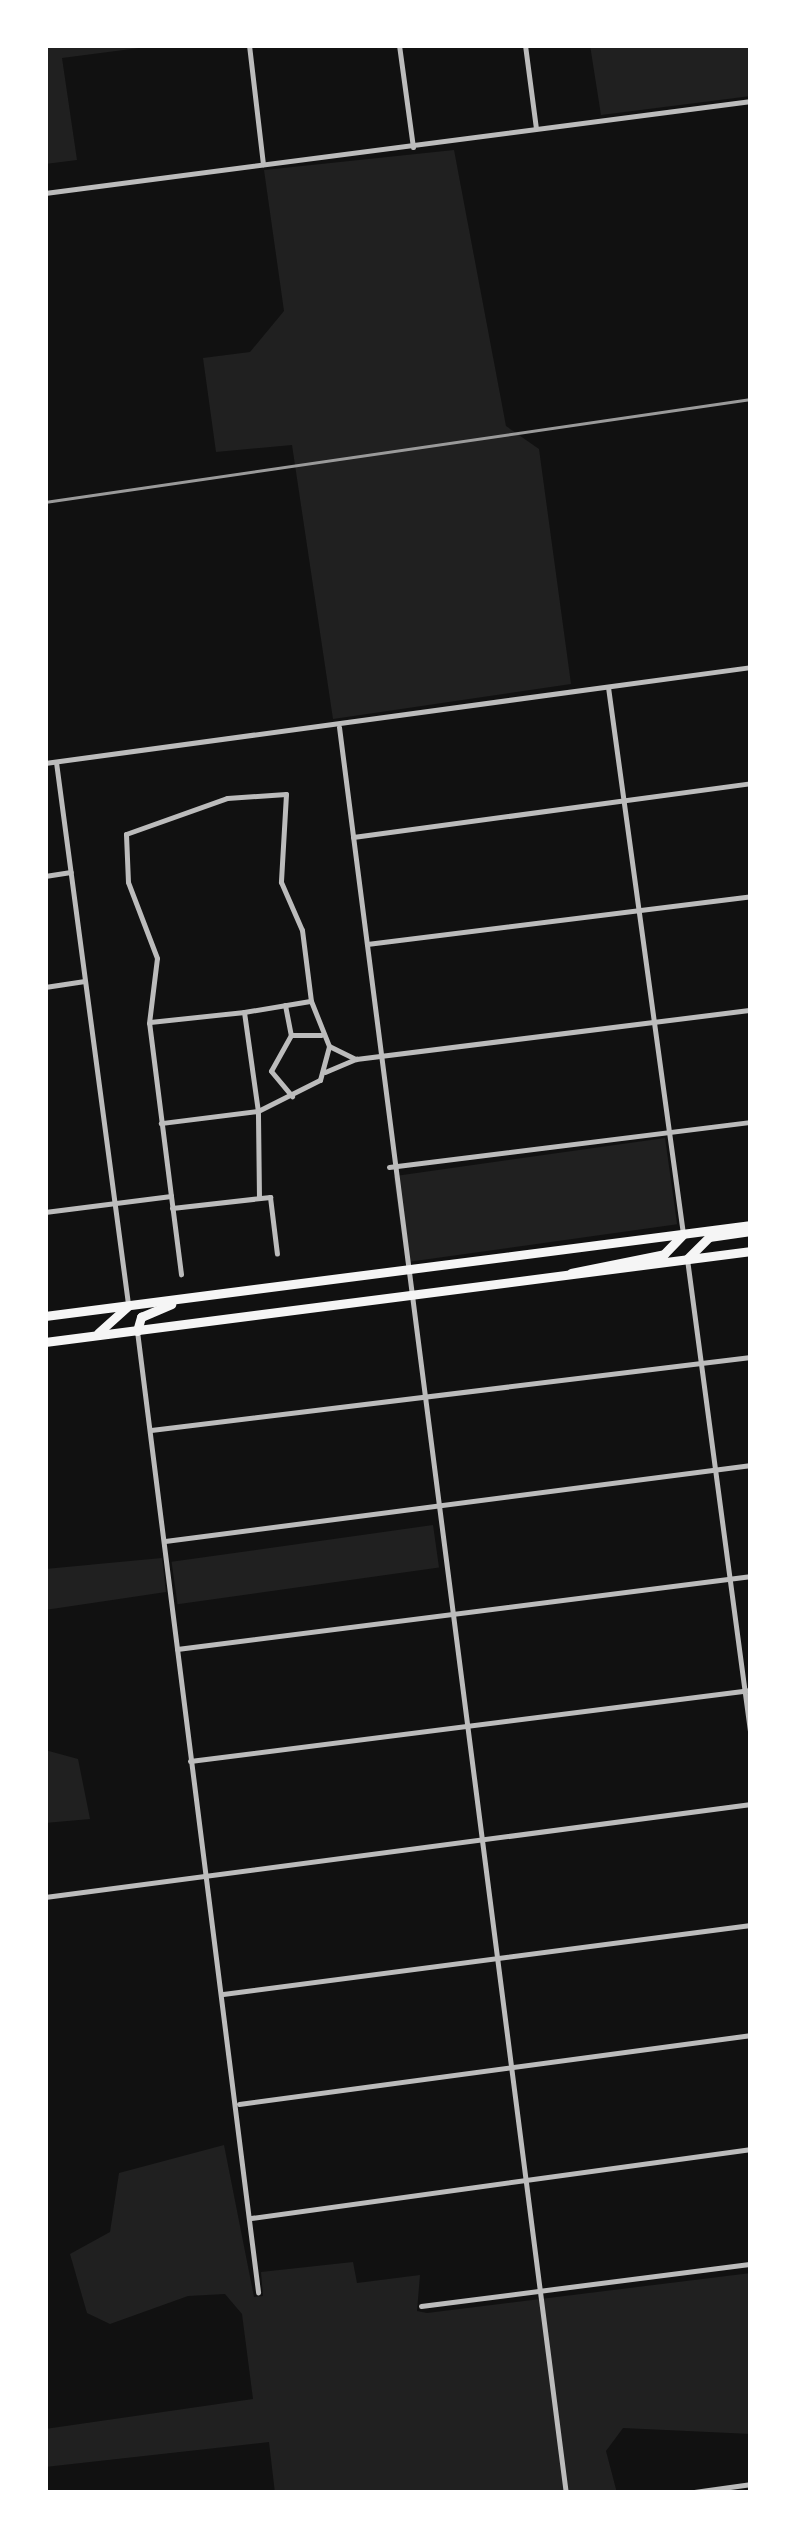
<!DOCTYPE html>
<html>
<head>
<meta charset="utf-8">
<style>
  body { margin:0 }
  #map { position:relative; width:796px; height:2538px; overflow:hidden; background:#111; font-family:"Roboto Condensed",sans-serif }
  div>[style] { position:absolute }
  .green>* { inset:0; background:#202020; transform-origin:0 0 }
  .minor>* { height:5px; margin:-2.5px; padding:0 2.5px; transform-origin:2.5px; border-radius:2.5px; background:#bcbcbc }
  .primary>* { height:9px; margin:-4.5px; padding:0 4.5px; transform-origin:4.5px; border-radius:4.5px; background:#f5f5f5 }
  .rail>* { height:2.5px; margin:-1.25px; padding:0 1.25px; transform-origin:1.25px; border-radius:1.25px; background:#9a9a9a }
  span { translate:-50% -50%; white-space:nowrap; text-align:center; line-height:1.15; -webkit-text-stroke:10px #fff; paint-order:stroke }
  .frame { position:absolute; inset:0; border:48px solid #fff; pointer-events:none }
</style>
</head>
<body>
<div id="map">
  <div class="green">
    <div style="clip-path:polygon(45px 45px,162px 45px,62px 58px,77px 160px,45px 164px)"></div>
    <div style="clip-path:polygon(590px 45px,751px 45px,751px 96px,601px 115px)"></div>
    <div style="clip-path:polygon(454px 150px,506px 426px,539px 449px,571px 684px,333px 719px,292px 445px,216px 452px,203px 358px,250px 352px,284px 311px,264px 170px)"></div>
    <div style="left:665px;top:1138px;width:87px;height:274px;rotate:82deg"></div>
    <div style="left:433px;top:1525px;width:43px;height:264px;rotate:82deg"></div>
    <div style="clip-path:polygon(162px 1558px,166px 1592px,45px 1610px,45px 1569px)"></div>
    <div style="clip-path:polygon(45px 1750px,78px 1759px,90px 1819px,45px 1823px)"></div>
    <div style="clip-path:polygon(224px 2145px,254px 2297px,263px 2296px,261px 2272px,353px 2262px,357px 2283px,420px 2275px,417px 2311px,427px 2313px,751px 2273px,751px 2434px,623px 2428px,606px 2451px,617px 2493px,275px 2493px,269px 2442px,45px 2467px,45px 2429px,253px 2399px,242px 2314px,225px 2294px,188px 2296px,110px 2324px,87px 2313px,70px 2254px,110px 2232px,119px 2173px)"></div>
  </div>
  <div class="minor">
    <div style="left:249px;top:45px;width:120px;rotate:83.3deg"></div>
    <div style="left:399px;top:45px;width:103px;rotate:82.2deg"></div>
    <div style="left:525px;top:45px;width:84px;rotate:82.5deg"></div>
    <div style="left:45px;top:193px;width:712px;rotate:-7.42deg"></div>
    <div style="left:608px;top:687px;width:552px;rotate:82.19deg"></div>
    <div style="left:339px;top:727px;width:1781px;rotate:82.68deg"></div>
    <div style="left:56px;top:762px;width:547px;rotate:82.43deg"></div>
    <div style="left:45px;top:763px;width:712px;rotate:-7.74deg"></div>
    <div style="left:353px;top:837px;width:402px;rotate:-7.7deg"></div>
    <div style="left:45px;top:876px;width:26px;rotate:-9deg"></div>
    <div style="left:367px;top:944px;width:387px;rotate:-7.1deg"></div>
    <div style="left:45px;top:987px;width:40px;rotate:-8.5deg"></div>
    <div style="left:285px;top:1005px;width:31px;rotate:79deg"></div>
    <div style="left:291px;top:1035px;width:41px;rotate:119.1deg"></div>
    <div style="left:271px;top:1071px;width:33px;rotate:50deg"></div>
    <div style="left:244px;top:1012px;width:67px;rotate:-9.5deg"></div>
    <div style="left:150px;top:1022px;width:95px;rotate:-6.1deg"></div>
    <div style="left:244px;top:1012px;width:100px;rotate:82deg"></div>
    <div style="left:258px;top:1111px;width:98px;rotate:172.9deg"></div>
    <div style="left:291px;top:1035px;width:30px"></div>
    <div style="left:325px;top:1072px;width:34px;rotate:-23deg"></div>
    <div style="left:356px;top:1059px;width:398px;rotate:-7.1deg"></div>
    <div style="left:389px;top:1167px;width:365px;rotate:-7.1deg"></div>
    <div style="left:171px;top:1196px;width:174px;rotate:-97.2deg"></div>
    <div style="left:149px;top:1023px;width:65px;rotate:-83deg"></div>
    <div style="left:157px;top:958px;width:81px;rotate:-110.9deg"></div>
    <div style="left:128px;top:882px;width:48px;rotate:-92.4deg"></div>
    <div style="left:126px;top:834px;width:107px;rotate:-19.6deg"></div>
    <div style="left:227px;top:798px;width:59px;rotate:-3.9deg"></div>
    <div style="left:286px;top:794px;width:88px;rotate:93.3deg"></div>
    <div style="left:281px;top:882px;width:52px;rotate:66.4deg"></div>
    <div style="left:302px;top:930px;width:72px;rotate:82.8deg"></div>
    <div style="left:311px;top:1001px;width:48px;rotate:68.2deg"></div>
    <div style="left:329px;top:1046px;width:30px;rotate:26deg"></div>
    <div style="left:259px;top:1198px;width:87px;rotate:-90.7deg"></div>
    <div style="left:258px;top:1111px;width:69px;rotate:-26.6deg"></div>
    <div style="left:320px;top:1080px;width:34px;rotate:-75deg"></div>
    <div style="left:172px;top:1208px;width:99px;rotate:-6.4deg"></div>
    <div style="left:270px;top:1197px;width:57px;rotate:83deg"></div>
    <div style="left:45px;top:1212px;width:127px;rotate:-7.2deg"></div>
    <div style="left:171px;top:1196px;width:79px;rotate:82.7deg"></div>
    <div style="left:687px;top:1259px;width:482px;rotate:82.4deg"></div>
    <div style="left:137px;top:1331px;width:969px;rotate:82.82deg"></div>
    <div style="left:151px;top:1430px;width:604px;rotate:-6.94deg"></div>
    <div style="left:165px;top:1541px;width:591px;rotate:-7.39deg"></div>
    <div style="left:177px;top:1649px;width:579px;rotate:-7.25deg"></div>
    <div style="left:190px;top:1761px;width:565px;rotate:-7.21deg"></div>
    <div style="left:45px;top:1897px;width:712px;rotate:-7.5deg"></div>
    <div style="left:223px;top:1994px;width:532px;rotate:-7.45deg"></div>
    <div style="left:239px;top:2104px;width:517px;rotate:-7.68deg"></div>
    <div style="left:251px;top:2218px;width:505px;rotate:-7.86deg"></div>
    <div style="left:421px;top:2306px;width:333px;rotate:-7.3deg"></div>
    <div style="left:687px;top:2493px;width:65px;rotate:-8deg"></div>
  </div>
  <div class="primary">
    <div style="left:687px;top:1259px;width:31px;rotate:-45deg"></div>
    <div style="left:709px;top:1237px;width:42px;rotate:-8.1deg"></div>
    <div style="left:571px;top:1273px;width:95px;rotate:-11.5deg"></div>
    <div style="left:664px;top:1254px;width:28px;rotate:-46deg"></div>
    <div style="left:45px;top:1316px;width:712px;rotate:-7.34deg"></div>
    <div style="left:137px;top:1331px;width:15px;rotate:-74deg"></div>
    <div style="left:141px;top:1317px;width:33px;rotate:-23deg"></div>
    <div style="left:98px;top:1333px;width:40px;rotate:-42deg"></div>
    <div style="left:45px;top:1342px;width:712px;rotate:-7.34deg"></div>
  </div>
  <div class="rail">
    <div style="left:45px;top:502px;width:713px;rotate:-8.3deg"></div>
  </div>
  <div class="frame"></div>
</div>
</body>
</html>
